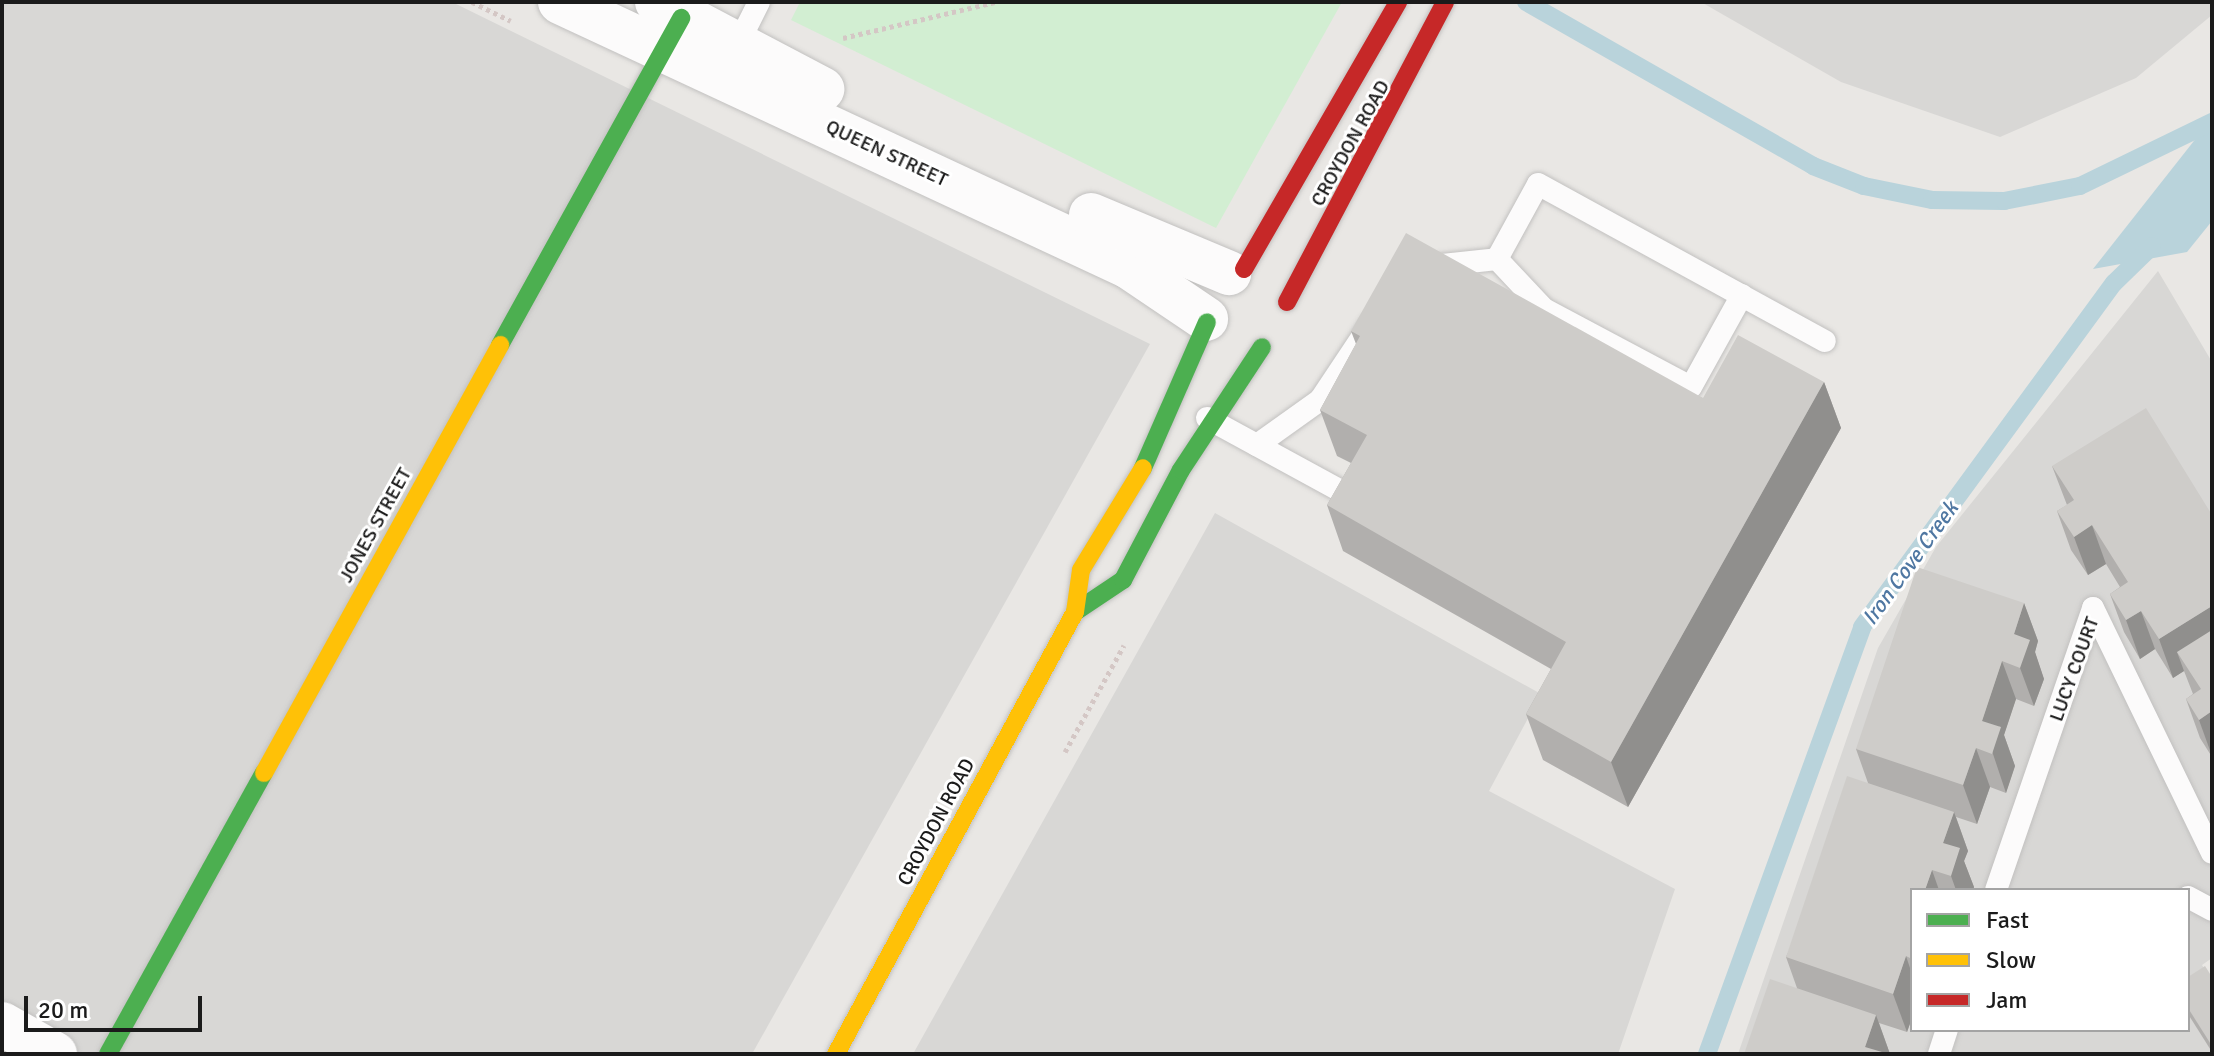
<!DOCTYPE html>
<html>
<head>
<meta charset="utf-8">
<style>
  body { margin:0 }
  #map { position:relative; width:2214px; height:1056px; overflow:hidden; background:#e9e7e4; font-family:Signika,sans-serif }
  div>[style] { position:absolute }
  .residential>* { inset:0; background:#d8d7d5 }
  .park>* { inset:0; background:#d2eed2 }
  .water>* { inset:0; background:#b9d3db }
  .stream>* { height:18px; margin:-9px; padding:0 9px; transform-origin:9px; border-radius:9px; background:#b9d3db }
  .path>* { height:5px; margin-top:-2.5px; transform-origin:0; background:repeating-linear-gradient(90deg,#d4c7c5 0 4px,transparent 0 8px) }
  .roads { filter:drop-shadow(0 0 2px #c2c1c0) drop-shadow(0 0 2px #c2c1c0) }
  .lane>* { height:22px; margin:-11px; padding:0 11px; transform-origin:11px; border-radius:11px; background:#fcfbfb }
  .street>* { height:44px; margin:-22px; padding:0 22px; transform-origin:22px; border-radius:22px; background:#fcfbfb }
  .fast>* { height:18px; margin:-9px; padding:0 9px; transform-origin:9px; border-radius:9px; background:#4caf50 }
  .slow>* { height:18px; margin:-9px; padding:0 9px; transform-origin:9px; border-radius:9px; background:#ffc107 }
  .jam>* { height:18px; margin:-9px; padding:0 9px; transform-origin:9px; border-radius:9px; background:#c62828 }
  .wall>* { inset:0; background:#b1afad }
  .shaded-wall>* { inset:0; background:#908f8d }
  .building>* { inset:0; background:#ceccc9 }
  span { translate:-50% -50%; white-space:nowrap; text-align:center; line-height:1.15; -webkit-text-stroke:6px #fff; paint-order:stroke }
  .street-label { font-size:20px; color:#1b1b1b }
  .water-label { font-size:22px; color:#4f77a2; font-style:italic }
  .frame { position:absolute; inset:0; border:4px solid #1b1b1b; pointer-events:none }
  .legend { position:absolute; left:1910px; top:888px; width:280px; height:144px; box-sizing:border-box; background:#fff; border:2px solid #a4a4a4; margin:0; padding:10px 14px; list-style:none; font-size:24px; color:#1b1b1b }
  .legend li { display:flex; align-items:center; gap:16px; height:40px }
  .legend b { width:40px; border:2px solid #a4a4a4 }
  .scale { position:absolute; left:24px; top:996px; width:178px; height:36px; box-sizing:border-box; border:4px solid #1b1b1b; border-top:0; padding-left:10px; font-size:24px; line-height:28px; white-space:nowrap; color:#1b1b1b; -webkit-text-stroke:6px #fff; paint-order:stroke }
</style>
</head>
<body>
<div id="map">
  <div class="residential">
    <div style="clip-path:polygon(2px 2px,452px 2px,1150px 344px,752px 1054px,2px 1054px)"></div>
    <div style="clip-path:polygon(1701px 2px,2212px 2px,2212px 15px,2136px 78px,2000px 137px,1841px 82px)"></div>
    <div style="clip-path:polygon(evenodd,2158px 271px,2212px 362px,2212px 958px,2202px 965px,2212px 982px,2212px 1054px,1738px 1054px,1878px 648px,1936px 547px,2158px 271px,1912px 890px,2188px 890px,2188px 1030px,1912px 1030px,1912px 890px)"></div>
    <div style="clip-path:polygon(1215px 513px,1541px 694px,1489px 791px,1675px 889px,1618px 1054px,913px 1054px)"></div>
  </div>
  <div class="park">
    <div style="clip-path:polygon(800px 2px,1342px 2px,1216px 228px,791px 20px)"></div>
  </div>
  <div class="water">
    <div style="clip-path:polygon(2212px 118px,2212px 221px,2187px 252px,2093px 269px)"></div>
  </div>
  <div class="stream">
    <div style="left:1526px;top:2px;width:331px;rotate:29.7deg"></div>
    <div style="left:1813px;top:166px;width:55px;rotate:21.4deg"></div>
    <div style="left:1864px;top:186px;width:69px;rotate:11.6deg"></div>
    <div style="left:1932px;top:200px;width:72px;rotate:0.8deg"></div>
    <div style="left:2004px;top:201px;width:77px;rotate:-11.2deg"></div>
    <div style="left:2080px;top:186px;width:147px;rotate:-25.9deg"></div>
    <div style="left:1707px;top:1054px;width:454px;rotate:-70deg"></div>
    <div style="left:1862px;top:627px;width:426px;rotate:-53.8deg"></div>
    <div style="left:2114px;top:283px;width:53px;rotate:-44.2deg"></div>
  </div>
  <div class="path">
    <div style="left:472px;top:2px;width:43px;rotate:26deg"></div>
    <div style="left:843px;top:38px;width:156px;rotate:-13.3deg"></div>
    <div style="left:1065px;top:752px;width:122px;rotate:-61.1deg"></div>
  </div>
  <div class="roads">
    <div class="lane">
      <div style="left:736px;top:48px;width:51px;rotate:-63.4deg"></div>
      <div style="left:1497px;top:259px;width:69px;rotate:46.8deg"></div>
      <div style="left:1544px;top:309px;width:166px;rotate:28deg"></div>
      <div style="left:1691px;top:387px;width:105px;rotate:-61deg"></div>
      <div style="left:1433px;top:266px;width:64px;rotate:-6.2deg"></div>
      <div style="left:1497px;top:259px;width:85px;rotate:-61.3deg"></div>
      <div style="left:1538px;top:184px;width:327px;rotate:28.7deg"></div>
      <div style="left:1207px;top:418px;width:175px;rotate:28.6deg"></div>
      <div style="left:1257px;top:445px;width:77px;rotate:-35.5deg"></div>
      <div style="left:1320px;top:400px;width:90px;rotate:-56.3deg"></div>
      <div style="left:1996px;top:890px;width:298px;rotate:-71deg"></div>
      <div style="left:2093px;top:608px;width:272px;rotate:64.1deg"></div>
      <div style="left:2188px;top:897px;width:27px;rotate:28deg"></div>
      <div style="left:1939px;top:1054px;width:25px;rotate:-72deg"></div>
    </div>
    <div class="street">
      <div style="left:560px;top:2px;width:628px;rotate:24.97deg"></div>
      <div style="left:1129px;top:267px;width:93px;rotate:34deg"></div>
      <div style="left:657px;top:2px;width:187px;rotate:27.8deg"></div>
      <div style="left:1091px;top:215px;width:150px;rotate:22.8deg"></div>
      <div style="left:2px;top:1024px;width:61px;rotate:29.5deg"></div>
    </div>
    <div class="fast">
      <div style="left:500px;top:345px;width:374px;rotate:-61deg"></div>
      <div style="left:1143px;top:468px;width:159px;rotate:-66.3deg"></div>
      <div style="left:1075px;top:612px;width:58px;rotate:-33.7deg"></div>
      <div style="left:1123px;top:580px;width:124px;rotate:-62.2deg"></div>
      <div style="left:1181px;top:470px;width:147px;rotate:-56.6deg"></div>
      <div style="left:108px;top:1054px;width:321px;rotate:-61deg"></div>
    </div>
    <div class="slow">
      <div style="left:264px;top:773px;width:489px;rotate:-61.1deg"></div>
      <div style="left:836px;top:1054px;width:502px;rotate:-61.6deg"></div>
      <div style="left:1075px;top:612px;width:42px;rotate:-81.9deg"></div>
      <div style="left:1081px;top:570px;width:119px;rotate:-58.7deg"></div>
    </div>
    <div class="jam">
      <div style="left:1244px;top:269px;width:308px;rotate:-60deg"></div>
      <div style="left:1287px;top:302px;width:339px;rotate:-62.2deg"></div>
    </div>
  </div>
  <div class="wall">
    <div style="clip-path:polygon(1351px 331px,1703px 398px,1824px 382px,1841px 428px,1628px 807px,1543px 760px,1526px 714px,1551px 669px,1343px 551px,1327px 505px,1351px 463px,1337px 456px,1320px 410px,1356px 344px)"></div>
    <div style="clip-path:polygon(2052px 466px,2212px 515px,2212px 757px,2200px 738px,2186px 699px,2193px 694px,2184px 671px,2173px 678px,2155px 649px,2140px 659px,2124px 632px,2110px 594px,2120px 587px,2106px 564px,2088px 575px,2071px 550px,2057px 511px,2067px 505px)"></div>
    <div style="clip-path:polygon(2024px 603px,2038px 641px,2035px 652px,2044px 679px,2034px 706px,2016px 699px,2004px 735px,2015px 766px,2006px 793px,1990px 787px,1977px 824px,1956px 817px,1968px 851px,1964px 861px,1974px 887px,1973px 890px,1912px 890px,1912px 1018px,1907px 1032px,1879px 1023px,1890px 1054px,1744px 1054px,1797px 988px,1786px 957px,1868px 783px,1856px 749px)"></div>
    <div style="clip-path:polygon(2188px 977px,2212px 977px,2212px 1052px,2188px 1014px)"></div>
  </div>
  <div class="shaded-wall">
    <div style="clip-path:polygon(1824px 382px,1841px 428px,1628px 807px,1611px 762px)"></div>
    <div style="clip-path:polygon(2092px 525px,2106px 564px,2088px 575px,2074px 537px)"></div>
    <div style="clip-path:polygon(2024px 603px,2038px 641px,2035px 652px,2044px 679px,2034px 706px,2020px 668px,2014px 634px)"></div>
    <div style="clip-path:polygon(2212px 606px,2212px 654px,2177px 652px,2184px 671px,2173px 678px,2159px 639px)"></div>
    <div style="clip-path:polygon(2141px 611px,2155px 649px,2140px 659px,2126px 620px)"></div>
    <div style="clip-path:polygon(2002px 661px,2016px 699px,2004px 735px,2015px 766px,2006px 793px,1982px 721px)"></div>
    <div style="clip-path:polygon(2212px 711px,2212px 756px,2199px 720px)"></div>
    <div style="clip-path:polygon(1976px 748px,1990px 787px,1977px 824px,1963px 785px)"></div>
    <div style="clip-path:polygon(1954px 812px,1968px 851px,1964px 861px,1974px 887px,1973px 890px,1956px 890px,1951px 876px,1943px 843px)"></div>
    <div style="clip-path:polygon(1932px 870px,1939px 890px,1925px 890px)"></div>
    <div style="clip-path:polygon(1906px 956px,1912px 974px,1912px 1018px,1907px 1032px,1893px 994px)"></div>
    <div style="clip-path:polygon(1876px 1015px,1890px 1054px,1868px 1054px,1865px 1047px)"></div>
  </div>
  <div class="building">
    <div style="clip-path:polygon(1406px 233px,1703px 398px,1738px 335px,1824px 382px,1611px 762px,1526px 714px,1566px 642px,1327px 505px,1367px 435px,1320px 410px,1360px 336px,1351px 331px)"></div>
    <div style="clip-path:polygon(2146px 408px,2212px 515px,2212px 606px,2159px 639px,2141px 611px,2126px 620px,2110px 594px,2128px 582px,2092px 525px,2074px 537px,2057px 511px,2074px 500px,2052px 466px)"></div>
    <div style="clip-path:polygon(1917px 567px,2024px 603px,2014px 634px,2030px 640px,2020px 668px,2002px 661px,1982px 721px,2001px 727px,1992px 754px,1976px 748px,1963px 785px,1856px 749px)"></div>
    <div style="clip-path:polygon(2212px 630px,2212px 711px,2199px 720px,2186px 699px,2201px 689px,2177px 652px)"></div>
    <div style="clip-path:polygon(1847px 776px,1954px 812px,1943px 843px,1960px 848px,1951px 876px,1932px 870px,1925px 890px,1912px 890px,1912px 959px,1906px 956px,1893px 994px,1786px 957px)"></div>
    <div style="clip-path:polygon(2205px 966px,2212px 977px,2212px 1046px,2188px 1008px,2188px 977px)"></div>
    <div style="clip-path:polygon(1770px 979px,1876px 1015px,1865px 1047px,1882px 1052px,1881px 1054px,1744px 1054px)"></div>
  </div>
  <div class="street-label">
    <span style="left:1350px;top:143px;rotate:-61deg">CROYDON ROAD</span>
    <span style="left:887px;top:153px;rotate:25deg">QUEEN STREET</span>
    <span style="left:375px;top:525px;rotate:-61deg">JONES STREET</span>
    <span style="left:2074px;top:669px;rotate:-70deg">LUCY COURT</span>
    <span style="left:936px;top:822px;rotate:-62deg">CROYDON ROAD</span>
  </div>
  <div class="water-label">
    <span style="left:1910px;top:563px;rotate:-54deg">Iron Cove Creek</span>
  </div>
  <div class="frame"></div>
  <ul class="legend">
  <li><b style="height:10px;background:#4caf50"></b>Fast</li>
  <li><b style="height:10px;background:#ffc107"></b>Slow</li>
  <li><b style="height:10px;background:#c62828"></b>Jam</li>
  </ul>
  <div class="scale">20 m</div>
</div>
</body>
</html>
